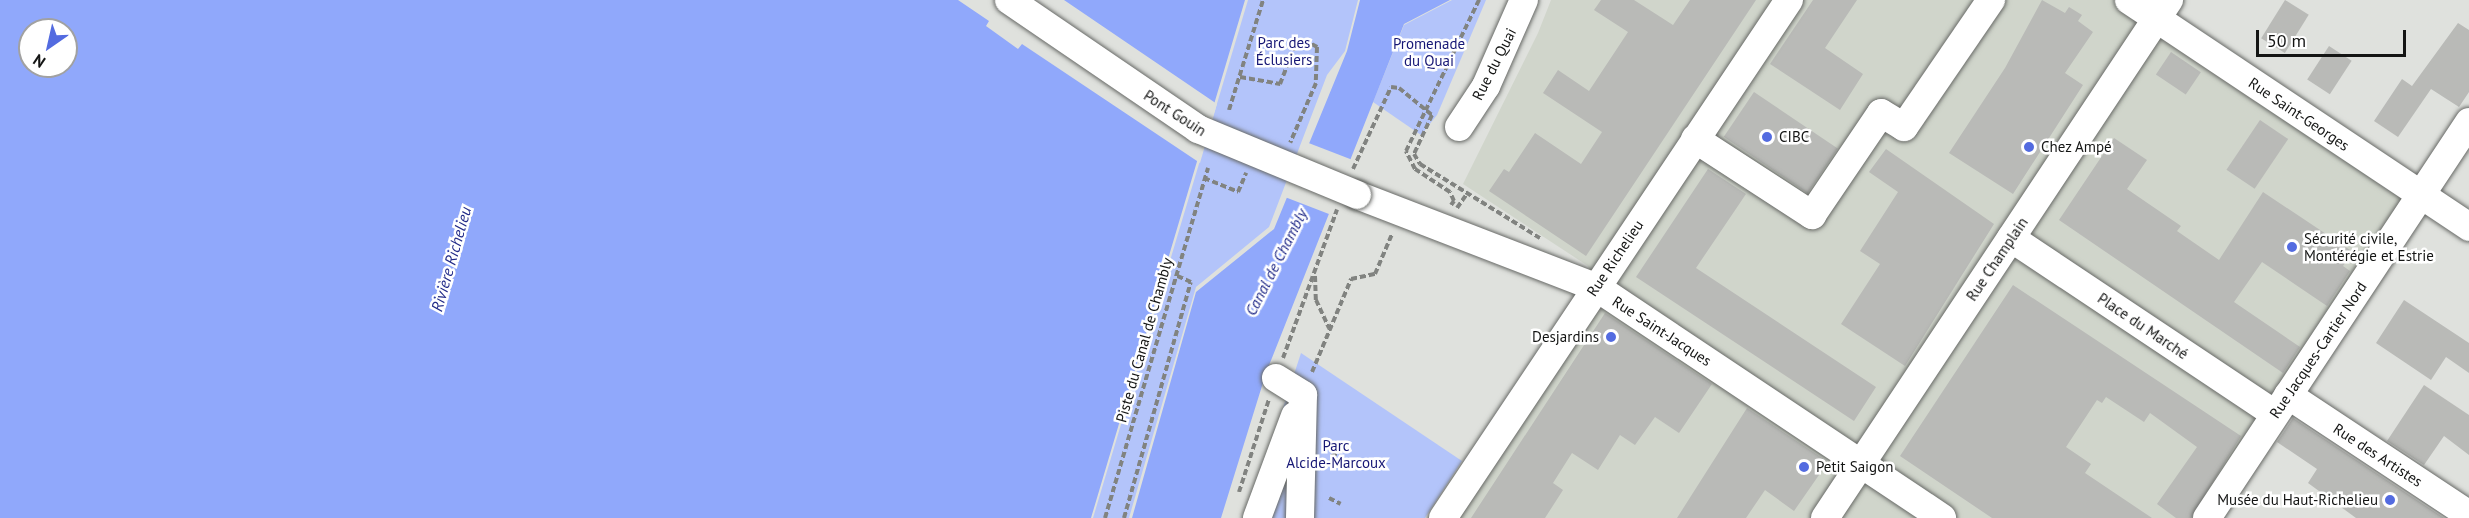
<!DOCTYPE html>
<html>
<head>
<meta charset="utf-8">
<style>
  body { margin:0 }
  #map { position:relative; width:2469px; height:518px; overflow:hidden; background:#dfe1dd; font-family:"PT Sans",sans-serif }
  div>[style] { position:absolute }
  .built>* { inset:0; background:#d0d5cb }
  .green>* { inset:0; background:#b3c4fa }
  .water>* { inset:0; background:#90a8fb }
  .pier>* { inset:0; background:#dfe1dd; transform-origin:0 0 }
  .building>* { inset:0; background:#b9bab7; transform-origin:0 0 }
  .path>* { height:4px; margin-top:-2px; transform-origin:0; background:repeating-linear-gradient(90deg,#818380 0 6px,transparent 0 9px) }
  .roads { filter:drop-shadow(0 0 2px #676966) drop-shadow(0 0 2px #676966) }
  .minor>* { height:28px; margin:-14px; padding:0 14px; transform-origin:14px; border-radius:14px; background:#fff }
  .bridges { filter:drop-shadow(0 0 2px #676966) drop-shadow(0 0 2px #676966) }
  .minor-bridge>* { height:28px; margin:-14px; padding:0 14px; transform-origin:14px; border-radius:14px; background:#fff }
  .dots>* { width:16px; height:16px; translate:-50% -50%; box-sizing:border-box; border:3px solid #fff; border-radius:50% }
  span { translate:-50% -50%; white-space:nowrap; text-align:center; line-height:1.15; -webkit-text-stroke:5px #fff; paint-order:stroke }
  .park-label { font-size:15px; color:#161775 }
  .street-label { font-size:15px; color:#141514 }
  .poi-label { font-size:15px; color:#141514 }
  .left { translate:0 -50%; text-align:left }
  .right { translate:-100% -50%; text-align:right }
  .water-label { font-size:16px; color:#212a88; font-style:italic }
  .north { position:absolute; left:18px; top:18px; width:60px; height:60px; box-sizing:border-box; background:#fff; border:2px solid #a1a1a1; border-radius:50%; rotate:214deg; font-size:16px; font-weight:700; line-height:24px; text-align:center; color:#141514 }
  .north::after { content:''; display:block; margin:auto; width:21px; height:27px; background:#536be0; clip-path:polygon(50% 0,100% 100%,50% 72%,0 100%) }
  .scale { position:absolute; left:2256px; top:30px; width:150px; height:27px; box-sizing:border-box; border:3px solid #141514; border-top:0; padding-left:8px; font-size:18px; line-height:21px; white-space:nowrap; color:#141514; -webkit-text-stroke:4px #fff; paint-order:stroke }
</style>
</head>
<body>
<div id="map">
  <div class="built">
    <div style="clip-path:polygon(1551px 0,2169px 0,2157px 18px,2421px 195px,2209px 518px,1443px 518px,1595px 287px,1588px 266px,1463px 184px,1538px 33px)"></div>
  </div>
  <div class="green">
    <div style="clip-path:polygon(1248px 0,1358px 0,1345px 51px,1327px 75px,1269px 227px,1196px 287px,1129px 518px,1093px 518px)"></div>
    <div style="clip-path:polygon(1452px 0,1486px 0,1437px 115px,1421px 135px,1373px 102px,1404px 25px)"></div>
    <div style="clip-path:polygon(1301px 353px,1462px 461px,1425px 518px,1247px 518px)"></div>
  </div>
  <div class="water">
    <div style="clip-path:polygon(evenodd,0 0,1245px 0,1091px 518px,0 518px,0 0,30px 30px,66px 30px,66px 66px,30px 66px,30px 30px)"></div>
    <div style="clip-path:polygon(1360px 0,1450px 0,1404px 24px,1266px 373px,1221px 518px,1132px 518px,1196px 292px,1274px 229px,1347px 51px)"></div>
  </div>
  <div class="pier">
    <div style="clip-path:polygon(958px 0,1064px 0,1217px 104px,1200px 163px,1022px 44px,1018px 49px,986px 26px,989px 21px)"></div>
    <div style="left:1306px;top:142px;width:50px;height:59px;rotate:21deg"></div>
  </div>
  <div class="building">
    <div style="clip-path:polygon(1601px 0,1634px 0,1673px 25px,1690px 0,1756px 0,1586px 256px,1489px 191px,1504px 169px,1509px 172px,1535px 133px,1581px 164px,1602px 132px,1543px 93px,1558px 70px,1589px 91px,1628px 32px,1594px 10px)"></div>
    <div style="clip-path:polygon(1813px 0,1857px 0,1825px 48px,1863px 74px,1840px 110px,1770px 64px)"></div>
    <div style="clip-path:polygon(2042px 0,2065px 13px,2069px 7px,2082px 15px,2078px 21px,2093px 32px,2065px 73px,2083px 85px,2013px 194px,1949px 153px,2005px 68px)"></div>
    <div style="left:2285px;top:0;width:28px;height:45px;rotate:32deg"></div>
    <div style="clip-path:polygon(2458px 23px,2469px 30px,2469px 92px,2459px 107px,2431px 89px,2398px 137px,2374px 121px,2402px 79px,2412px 86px)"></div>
    <div style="left:2329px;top:46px;width:27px;height:40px;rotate:33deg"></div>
    <div style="left:2171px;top:52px;width:36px;height:27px;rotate:34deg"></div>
    <div style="left:1754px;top:92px;width:101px;height:54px;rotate:34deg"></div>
    <div style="left:2260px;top:120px;width:34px;height:60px;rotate:34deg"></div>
    <div style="clip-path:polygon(2114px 138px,2147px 160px,2127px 189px,2181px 226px,2177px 231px,2219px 260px,2263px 192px,2353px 252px,2343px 266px,2350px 271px,2327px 306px,2262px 262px,2234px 302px,2300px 347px,2283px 373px,2059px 220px)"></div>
    <div style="clip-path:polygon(1886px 149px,1994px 224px,1905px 366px,1841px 324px,1880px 264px,1860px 251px,1898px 192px,1869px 172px)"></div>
    <div style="clip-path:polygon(1708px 169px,1746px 194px,1696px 268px,1876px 387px,1854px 421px,1636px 277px)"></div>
    <div style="clip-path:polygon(2013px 285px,2241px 436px,2191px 518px,2176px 518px,2157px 504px,2197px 447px,2150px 413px,2144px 422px,2106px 397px,2102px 403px,2097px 400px,2066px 447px,2091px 464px,2085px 473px,2152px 518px,1992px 518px,1900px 456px)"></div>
    <div style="clip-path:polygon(2404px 300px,2469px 343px,2469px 373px,2446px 357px,2431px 380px,2376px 343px)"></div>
    <div style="clip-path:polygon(1605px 313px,1712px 384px,1679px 433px,1655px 417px,1635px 445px,1620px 435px,1598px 470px,1572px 453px,1553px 483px,1563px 490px,1545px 518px,1471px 518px)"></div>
    <div style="clip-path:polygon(2424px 385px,2469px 415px,2469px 455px,2444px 436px,2424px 465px,2387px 441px)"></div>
    <div style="clip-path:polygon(1747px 408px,1828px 462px,1794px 511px,1765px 490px,1746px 518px,1677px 518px)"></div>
    <div style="clip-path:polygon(2293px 418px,2444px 518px,2356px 518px,2308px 483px,2317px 469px,2277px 442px)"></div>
  </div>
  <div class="path">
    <div style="left:1240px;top:77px;width:41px;rotate:9.9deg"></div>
    <div style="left:1280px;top:84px;width:44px;rotate:-68.7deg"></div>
    <div style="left:1296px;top:43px;width:9px;rotate:-21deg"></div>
    <div style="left:1304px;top:40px;width:15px;rotate:28deg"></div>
    <div style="left:1317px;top:47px;width:36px;rotate:92deg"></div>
    <div style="left:1316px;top:83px;width:65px;rotate:113.4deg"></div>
    <div style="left:1229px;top:110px;width:115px;rotate:-72.8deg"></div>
    <div style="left:1353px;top:169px;width:90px;rotate:-65.1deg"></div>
    <div style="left:1391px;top:87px;width:8px;rotate:7deg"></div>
    <div style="left:1399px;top:88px;width:43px;rotate:39.3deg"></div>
    <div style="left:1432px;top:115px;width:43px;rotate:114.8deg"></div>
    <div style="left:1414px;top:154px;width:12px;rotate:59deg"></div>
    <div style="left:1420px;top:164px;width:141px;rotate:31.7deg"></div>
    <div style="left:1204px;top:178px;width:37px;rotate:22deg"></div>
    <div style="left:1238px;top:192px;width:21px;rotate:-67deg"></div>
    <div style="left:1451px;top:205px;width:5px;rotate:-53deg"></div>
    <div style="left:1454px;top:201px;width:10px;rotate:-114deg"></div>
    <div style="left:1450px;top:192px;width:42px;rotate:-146.7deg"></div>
    <div style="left:1415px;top:169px;width:20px;rotate:-117deg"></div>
    <div style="left:1406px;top:151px;width:168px;rotate:-64.2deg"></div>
    <div style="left:1457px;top:208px;width:19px;rotate:-55deg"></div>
    <div style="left:1315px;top:276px;width:24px;rotate:88deg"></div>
    <div style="left:1316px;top:300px;width:31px;rotate:65deg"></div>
    <div style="left:1283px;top:358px;width:158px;rotate:-70deg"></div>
    <div style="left:1312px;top:372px;width:101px;rotate:-67.2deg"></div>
    <div style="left:1351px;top:279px;width:25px;rotate:-12deg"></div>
    <div style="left:1375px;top:274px;width:43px;rotate:-67deg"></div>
    <div style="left:1331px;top:457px;width:14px;rotate:-34deg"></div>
    <div style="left:1239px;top:492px;width:98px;rotate:-72.1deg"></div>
    <div style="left:1329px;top:498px;width:13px;rotate:27deg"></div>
    <div style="left:1105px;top:518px;width:365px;rotate:-73.6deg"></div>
    <div style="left:1124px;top:518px;width:245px;rotate:-74.2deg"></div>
    <div style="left:1191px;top:282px;width:17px;rotate:-156deg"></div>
  </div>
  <div class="roads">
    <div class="minor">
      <div style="left:2129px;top:0;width:409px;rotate:33.7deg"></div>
      <div style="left:1459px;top:127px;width:49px;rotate:-56.6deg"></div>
      <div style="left:1486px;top:86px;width:94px;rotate:-66.2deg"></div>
      <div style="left:1695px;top:139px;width:140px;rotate:33deg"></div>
      <div style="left:1812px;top:215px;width:123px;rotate:-55.9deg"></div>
      <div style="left:1881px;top:113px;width:27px;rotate:31deg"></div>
      <div style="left:1904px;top:127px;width:154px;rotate:-55.6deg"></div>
      <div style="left:1357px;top:195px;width:256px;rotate:21.1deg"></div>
      <div style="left:1596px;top:287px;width:416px;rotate:33.7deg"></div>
      <div style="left:2011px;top:238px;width:317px;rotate:33.7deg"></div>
      <div style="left:1276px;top:378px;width:32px;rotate:32deg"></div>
      <div style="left:1303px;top:395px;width:123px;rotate:91.4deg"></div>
      <div style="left:2288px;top:395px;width:217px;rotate:33.5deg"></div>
      <div style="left:1257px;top:518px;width:109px;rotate:-69.6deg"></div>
      <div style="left:1443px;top:518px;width:623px;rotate:-56.26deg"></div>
      <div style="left:1825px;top:518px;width:622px;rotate:-56.41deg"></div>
      <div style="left:2207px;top:518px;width:475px;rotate:-56.5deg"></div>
    </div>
  </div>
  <div class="bridges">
    <div class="minor-bridge">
      <div style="left:1009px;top:0;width:229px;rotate:34.3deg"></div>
      <div style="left:1198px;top:129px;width:172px;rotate:22.5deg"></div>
    </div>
  </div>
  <div class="dots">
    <div style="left:1767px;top:137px;background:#536be0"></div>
    <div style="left:2029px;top:147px;background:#536be0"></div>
    <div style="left:2292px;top:247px;background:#536be0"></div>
    <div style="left:1611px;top:337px;background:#536be0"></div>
    <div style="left:1804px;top:467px;background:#536be0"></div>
    <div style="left:2390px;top:500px;background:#536be0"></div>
  </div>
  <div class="park-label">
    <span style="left:1284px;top:51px">Parc des<br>Éclusiers</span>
    <span style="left:1429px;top:52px">Promenade<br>du Quai</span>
    <span style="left:1336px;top:454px">Parc<br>Alcide-Marcoux</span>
  </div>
  <div class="street-label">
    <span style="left:1494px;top:64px;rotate:-63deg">Rue du Quai</span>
    <span style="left:1175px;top:113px;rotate:33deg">Pont Gouin</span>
    <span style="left:2299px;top:114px;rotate:34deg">Rue Saint-Georges</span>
    <span style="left:1615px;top:258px;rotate:-56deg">Rue Richelieu</span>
    <span style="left:1997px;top:259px;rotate:-56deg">Rue Champlain</span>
    <span style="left:2143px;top:326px;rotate:34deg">Place du Marché</span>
    <span style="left:1662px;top:331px;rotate:33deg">Rue Saint-Jacques</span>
    <span style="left:1144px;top:340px;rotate:-74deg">Piste du Canal de Chambly</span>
    <span style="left:2318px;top:350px;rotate:-56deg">Rue Jacques-Cartier Nord</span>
    <span style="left:2378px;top:455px;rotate:33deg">Rue des Artistes</span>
  </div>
  <div class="poi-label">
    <span class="left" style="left:1779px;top:137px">CIBC</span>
    <span class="left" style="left:2041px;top:147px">Chez Ampé</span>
    <span class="left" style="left:2304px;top:247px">Sécurité civile,<br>Montérégie et Estrie</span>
    <span class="right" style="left:1599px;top:337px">Desjardins</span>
    <span class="left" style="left:1816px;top:467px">Petit Saigon</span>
    <span class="right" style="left:2378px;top:500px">Musée du Haut-Richelieu</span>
  </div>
  <div class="water-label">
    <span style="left:451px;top:259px;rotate:-74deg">Rivière Richelieu</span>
    <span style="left:1276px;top:262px;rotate:-63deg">Canal de Chambly</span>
  </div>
  <div class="north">N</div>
  <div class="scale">50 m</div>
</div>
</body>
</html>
